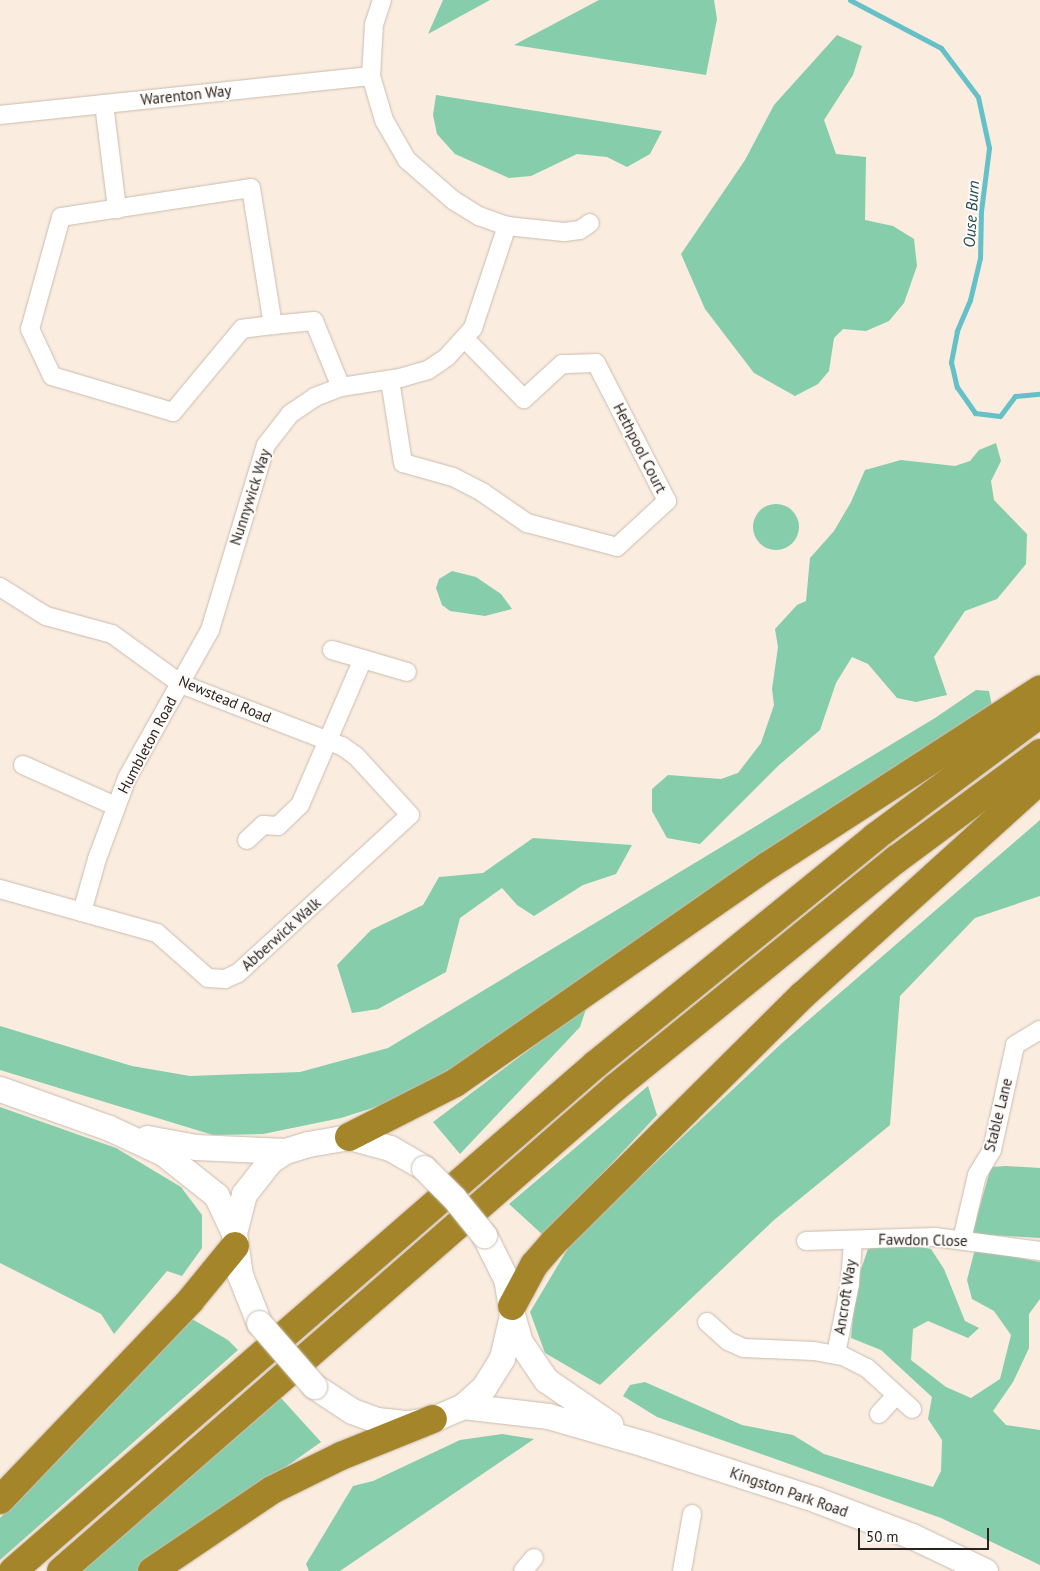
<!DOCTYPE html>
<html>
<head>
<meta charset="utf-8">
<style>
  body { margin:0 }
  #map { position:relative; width:1040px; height:1571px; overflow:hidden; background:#faecde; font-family:"PT Sans",sans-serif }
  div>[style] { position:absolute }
  .green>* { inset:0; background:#86cdab }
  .round { border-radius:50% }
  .stream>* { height:5px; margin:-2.5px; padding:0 2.5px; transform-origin:2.5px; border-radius:2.5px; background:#65c0c7 }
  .roads { filter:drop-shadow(0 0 1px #c9bcaf) drop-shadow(0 0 1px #c9bcaf) }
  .street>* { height:18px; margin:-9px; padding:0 9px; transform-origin:9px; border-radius:9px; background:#fff }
  .secondary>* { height:25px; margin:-12.5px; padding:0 12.5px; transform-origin:12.5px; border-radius:12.5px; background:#fff }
  .highway>* { height:28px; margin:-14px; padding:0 14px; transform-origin:14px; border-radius:14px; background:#a48529 }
  .bridges { filter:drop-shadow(0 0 1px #c9bcaf) drop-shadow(0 0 1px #c9bcaf) }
  .secondary-bridge>* { height:25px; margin:-12.5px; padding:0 12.5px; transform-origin:12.5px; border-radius:12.5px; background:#fff }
  span { translate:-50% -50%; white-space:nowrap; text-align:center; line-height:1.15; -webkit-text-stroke:4px #fefbf9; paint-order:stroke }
  .street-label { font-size:15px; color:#29241f }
  .water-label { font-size:16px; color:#204b4e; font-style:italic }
  .scale { position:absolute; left:858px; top:1528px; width:131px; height:22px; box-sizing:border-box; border:2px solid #29241f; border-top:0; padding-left:6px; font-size:15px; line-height:18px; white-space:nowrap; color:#29241f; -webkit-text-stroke:4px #fefbf9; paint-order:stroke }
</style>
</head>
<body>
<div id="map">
  <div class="green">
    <div style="clip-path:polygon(443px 0,490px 0,428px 34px)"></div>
    <div style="clip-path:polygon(599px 0,714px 0,717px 19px,706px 75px,514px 45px)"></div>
    <div style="clip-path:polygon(837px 35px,862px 46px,853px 75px,824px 120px,836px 154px,866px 157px,865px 220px,893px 226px,914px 239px,917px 266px,904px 303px,889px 321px,866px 331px,843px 329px,834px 338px,829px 371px,818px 384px,795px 396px,754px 373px,705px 309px,681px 254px,745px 160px,774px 105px)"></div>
    <div style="clip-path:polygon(436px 95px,662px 131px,650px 154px,627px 167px,607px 157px,577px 154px,531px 176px,509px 178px,455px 154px,437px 134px,433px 115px)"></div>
    <div style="clip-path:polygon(996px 443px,1001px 461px,991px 481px,994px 500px,1027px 534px,1026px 564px,997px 599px,965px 611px,934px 657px,947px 695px,916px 702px,897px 698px,868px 664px,852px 657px,836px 683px,820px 730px,778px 766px,700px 844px,667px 838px,652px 811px,652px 789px,668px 775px,721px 779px,738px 773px,761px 743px,774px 705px,772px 689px,778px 647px,775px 629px,797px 605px,806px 601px,810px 558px,834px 531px,851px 502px,865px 470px,901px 460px,955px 466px,970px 461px,979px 450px)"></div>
    <div class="round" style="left:753px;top:504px;width:46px;height:46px"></div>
    <div style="clip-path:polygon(452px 571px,476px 577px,501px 594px,512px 609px,485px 616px,450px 611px,442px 605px,436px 588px,439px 579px)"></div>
    <div style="clip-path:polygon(976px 690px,989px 691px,992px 706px,477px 1057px,401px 1099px,341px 1118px,263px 1134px,213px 1135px,0 1070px,0 1026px,132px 1066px,190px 1076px,300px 1072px,388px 1048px,935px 718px)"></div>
    <div style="clip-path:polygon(1040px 820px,1040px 896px,975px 918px,900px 996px,890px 1125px,774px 1220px,600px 1385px,545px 1353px,530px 1312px,573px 1240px,782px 1043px)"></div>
    <div style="clip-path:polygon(533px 838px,632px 845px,616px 874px,583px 885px,534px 916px,517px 905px,502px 888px,460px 918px,446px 972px,378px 1009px,352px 1013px,337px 965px,371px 930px,423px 905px,439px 877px,483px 873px)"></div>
    <div style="clip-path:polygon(587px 1006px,580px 1027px,460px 1154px,433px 1122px)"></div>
    <div style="clip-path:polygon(648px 1086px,657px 1115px,544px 1236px,509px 1204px)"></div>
    <div style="clip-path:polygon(0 1107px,116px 1148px,181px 1187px,202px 1215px,202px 1248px,182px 1276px,167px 1271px,114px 1334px,101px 1314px,0 1263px)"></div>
    <div style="clip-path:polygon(1006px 1166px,1040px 1168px,1040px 1238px,972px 1234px,991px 1167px)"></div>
    <div style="clip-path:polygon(904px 1244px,931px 1249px,944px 1269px,965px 1321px,979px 1328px,968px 1338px,928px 1321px,913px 1329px,911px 1360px,946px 1387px,971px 1398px,1000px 1379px,1011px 1335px,994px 1311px,972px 1299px,967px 1280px,975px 1249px,1040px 1262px,1040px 1299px,1029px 1314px,1029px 1348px,1013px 1382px,993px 1411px,1006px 1425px,1040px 1430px,1040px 1565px,941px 1518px,657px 1417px,623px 1396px,630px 1385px,645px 1382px,742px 1425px,793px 1435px,824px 1454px,933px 1487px,941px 1471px,942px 1440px,928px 1419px,932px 1397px,881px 1350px,851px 1338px,856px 1284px,868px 1249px)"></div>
    <div style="clip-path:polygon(192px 1319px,228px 1340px,238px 1350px,0 1560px,0 1518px)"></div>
    <div style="clip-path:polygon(281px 1398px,321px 1442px,139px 1571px,82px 1571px)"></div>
    <div style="clip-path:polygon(502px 1434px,534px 1439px,340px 1571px,309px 1571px,306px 1564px,353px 1486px,373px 1481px,460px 1440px)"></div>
  </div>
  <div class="stream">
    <div style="left:850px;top:0;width:103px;rotate:27.8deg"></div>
    <div style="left:941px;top:48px;width:61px;rotate:52.9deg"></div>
    <div style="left:978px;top:97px;width:52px;rotate:77.8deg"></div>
    <div style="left:989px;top:148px;width:64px;rotate:97.2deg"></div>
    <div style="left:981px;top:211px;width:47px;rotate:91.2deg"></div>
    <div style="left:980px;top:258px;width:43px;rotate:103.4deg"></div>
    <div style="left:970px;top:300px;width:34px;rotate:113deg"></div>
    <div style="left:957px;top:331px;width:32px;rotate:101deg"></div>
    <div style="left:951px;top:362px;width:26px;rotate:77deg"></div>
    <div style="left:957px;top:387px;width:32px;rotate:55deg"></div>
    <div style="left:975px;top:413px;width:25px;rotate:7deg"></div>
    <div style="left:1000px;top:416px;width:25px;rotate:-53deg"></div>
    <div style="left:1015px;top:396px;width:25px;rotate:-5deg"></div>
  </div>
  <div class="roads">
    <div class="street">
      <div style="left:382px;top:0;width:25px;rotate:108deg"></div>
      <div style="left:374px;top:24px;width:52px;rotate:93.3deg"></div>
      <div style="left:371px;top:76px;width:46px;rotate:73.5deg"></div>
      <div style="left:384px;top:120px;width:46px;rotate:60.1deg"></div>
      <div style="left:407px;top:160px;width:61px;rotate:41deg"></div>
      <div style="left:453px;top:200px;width:31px;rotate:32deg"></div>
      <div style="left:479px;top:216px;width:30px;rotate:20deg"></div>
      <div style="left:507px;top:226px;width:57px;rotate:6deg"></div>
      <div style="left:564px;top:232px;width:16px;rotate:-7deg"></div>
      <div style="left:580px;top:230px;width:12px;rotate:-35deg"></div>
      <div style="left:104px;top:104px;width:106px;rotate:82.9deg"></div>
      <div style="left:0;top:115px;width:373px;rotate:-6deg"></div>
      <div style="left:251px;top:188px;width:139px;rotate:80.9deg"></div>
      <div style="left:273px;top:325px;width:31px;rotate:173deg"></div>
      <div style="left:242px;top:329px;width:108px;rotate:129.7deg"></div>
      <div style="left:173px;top:412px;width:126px;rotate:-163.4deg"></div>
      <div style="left:52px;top:376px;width:52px;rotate:-115.1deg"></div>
      <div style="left:30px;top:329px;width:116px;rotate:-74.5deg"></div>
      <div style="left:61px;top:217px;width:192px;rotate:-8.7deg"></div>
      <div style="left:273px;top:325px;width:41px;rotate:-5.6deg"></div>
      <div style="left:314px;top:321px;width:71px;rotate:67.8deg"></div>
      <div style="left:390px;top:380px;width:84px;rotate:81.1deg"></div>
      <div style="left:403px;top:463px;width:52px;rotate:15.6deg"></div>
      <div style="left:453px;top:477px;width:33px;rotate:27deg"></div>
      <div style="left:482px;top:492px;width:55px;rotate:34.6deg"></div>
      <div style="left:527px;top:523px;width:93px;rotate:14.9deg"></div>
      <div style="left:617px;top:547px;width:68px;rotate:-42.6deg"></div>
      <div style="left:667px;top:501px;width:155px;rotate:-117.2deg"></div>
      <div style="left:596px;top:363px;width:34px;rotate:178deg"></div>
      <div style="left:562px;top:364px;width:52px;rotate:137.4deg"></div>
      <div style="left:524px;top:399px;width:83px;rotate:-134.5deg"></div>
      <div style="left:0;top:587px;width:54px;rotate:32.2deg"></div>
      <div style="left:46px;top:616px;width:68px;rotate:15.3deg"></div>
      <div style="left:112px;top:634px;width:85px;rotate:35.9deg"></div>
      <div style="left:181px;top:684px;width:173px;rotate:21.1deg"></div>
      <div style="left:342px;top:746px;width:17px;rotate:36deg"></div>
      <div style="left:356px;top:756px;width:80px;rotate:47.5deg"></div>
      <div style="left:410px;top:815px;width:234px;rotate:137.4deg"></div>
      <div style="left:238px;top:973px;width:14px;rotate:155deg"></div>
      <div style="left:225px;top:979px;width:17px;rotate:-177deg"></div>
      <div style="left:208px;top:978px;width:68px;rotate:-138.6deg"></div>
      <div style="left:157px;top:933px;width:78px;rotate:-164.4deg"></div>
      <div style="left:332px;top:650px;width:78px;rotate:16.3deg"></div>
      <div style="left:23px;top:765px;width:101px;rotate:24deg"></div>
      <div style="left:247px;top:840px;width:22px;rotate:-43deg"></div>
      <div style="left:263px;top:825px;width:15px;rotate:4deg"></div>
      <div style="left:278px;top:826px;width:30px;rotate:-44deg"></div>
      <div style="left:300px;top:805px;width:159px;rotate:-66.7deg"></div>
      <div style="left:0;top:889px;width:85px;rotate:15.7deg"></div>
      <div style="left:82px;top:912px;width:55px;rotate:-74.2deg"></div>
      <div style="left:97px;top:859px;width:86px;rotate:-69.7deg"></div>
      <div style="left:127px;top:778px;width:170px;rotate:-60.7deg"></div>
      <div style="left:210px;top:630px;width:193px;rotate:-73.2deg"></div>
      <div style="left:266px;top:445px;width:39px;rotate:-52deg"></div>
      <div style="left:290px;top:414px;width:30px;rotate:-34deg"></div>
      <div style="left:315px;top:397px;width:28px;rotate:-21deg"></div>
      <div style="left:341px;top:387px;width:60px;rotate:-8.7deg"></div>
      <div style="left:400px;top:378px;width:29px;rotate:-16deg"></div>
      <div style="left:428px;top:370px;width:23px;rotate:-34deg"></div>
      <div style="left:447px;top:357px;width:39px;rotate:-48deg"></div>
      <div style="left:473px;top:328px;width:108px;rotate:-71.6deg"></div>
      <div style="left:962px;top:1240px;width:67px;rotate:-77deg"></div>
      <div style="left:977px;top:1175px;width:29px;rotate:-59deg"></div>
      <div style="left:992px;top:1150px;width:107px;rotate:-77.6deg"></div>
      <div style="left:1015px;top:1045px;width:29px;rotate:-31deg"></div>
      <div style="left:806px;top:1241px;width:129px;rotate:-1.8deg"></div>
      <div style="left:935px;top:1237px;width:106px;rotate:7.6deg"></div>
      <div style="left:707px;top:1322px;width:28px;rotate:42deg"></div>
      <div style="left:728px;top:1341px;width:17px;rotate:24deg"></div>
      <div style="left:744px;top:1348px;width:70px;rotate:2.5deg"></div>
      <div style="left:814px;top:1351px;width:29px;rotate:10deg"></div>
      <div style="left:843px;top:1356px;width:27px;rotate:27deg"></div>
      <div style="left:867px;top:1368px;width:61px;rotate:42.3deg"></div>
      <div style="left:836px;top:1354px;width:71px;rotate:-78.7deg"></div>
      <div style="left:850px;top:1284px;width:44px;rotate:-86.1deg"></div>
      <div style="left:879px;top:1414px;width:25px;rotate:-48deg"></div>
      <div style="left:523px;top:1571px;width:17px;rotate:-50deg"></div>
      <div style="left:682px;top:1571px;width:58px;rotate:-80deg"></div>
    </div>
    <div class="secondary">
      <div style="left:0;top:1089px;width:116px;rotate:19.7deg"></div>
      <div style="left:109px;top:1128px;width:60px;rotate:24.8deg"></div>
      <div style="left:163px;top:1153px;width:68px;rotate:38.4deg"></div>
      <div style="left:216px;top:1195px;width:42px;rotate:64.7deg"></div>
      <div style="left:147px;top:1138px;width:50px;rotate:10.4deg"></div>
      <div style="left:196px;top:1147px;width:89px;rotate:2.6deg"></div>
      <div style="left:513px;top:1318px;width:25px;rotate:74deg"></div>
      <div style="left:520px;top:1342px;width:46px;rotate:55.6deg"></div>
      <div style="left:546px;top:1380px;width:78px;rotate:34.5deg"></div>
      <div style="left:259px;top:1323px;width:52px;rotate:-111.6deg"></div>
      <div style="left:240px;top:1275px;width:42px;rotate:-98.1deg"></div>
      <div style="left:234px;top:1233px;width:40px;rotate:-75.6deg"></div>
      <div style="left:244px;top:1194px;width:42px;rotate:-51.8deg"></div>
      <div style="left:270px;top:1161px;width:18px;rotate:-34deg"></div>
      <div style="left:285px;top:1151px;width:24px;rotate:-17deg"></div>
      <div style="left:308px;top:1144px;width:42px;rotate:-9.7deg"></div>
      <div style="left:349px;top:1137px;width:42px;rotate:15deg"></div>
      <div style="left:390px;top:1148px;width:39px;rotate:30deg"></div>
      <div style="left:314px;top:1386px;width:45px;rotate:33.3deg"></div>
      <div style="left:352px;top:1411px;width:27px;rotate:20deg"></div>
      <div style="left:377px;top:1420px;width:31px;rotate:6deg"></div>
      <div style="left:408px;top:1423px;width:25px;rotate:-9deg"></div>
      <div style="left:433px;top:1419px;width:33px;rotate:-23deg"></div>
      <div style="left:463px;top:1406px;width:28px;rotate:-42deg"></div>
      <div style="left:484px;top:1387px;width:34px;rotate:-58deg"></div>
      <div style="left:502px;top:1358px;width:44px;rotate:-76.9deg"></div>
      <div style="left:512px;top:1315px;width:36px;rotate:-99deg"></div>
      <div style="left:506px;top:1279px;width:49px;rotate:-116.6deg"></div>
      <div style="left:463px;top:1406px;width:86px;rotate:6.7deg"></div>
      <div style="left:548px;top:1416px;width:101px;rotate:16.1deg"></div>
      <div style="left:645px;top:1444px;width:181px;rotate:18deg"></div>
      <div style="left:817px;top:1500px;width:102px;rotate:20.8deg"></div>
      <div style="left:912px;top:1536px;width:81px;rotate:25.6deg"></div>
    </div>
    <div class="highway">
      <div style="left:349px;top:1137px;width:119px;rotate:-27deg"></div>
      <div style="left:455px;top:1083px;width:382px;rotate:-34.8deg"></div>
      <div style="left:769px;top:865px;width:323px;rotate:-32.9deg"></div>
      <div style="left:512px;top:1306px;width:47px;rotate:-61.8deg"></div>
      <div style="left:534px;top:1265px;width:29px;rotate:-49deg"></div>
      <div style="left:553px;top:1243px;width:352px;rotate:-44.8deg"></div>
      <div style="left:803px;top:995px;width:320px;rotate:-42.2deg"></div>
      <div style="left:0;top:1500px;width:275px;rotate:-46.3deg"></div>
      <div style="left:190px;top:1301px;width:71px;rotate:-50.7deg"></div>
      <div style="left:13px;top:1571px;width:773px;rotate:-41.01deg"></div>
      <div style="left:596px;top:1064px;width:360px;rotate:-39.1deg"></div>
      <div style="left:875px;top:837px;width:206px;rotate:-36.7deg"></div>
      <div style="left:61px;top:1571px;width:736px;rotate:-41.09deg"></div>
      <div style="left:616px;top:1087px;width:362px;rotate:-39.1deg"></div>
      <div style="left:897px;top:859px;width:178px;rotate:-36.5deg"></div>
      <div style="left:152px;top:1571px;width:145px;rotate:-34deg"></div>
      <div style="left:272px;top:1490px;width:77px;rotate:-26.2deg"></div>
      <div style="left:341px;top:1456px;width:99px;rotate:-21.9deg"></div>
    </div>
  </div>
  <div class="bridges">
    <div class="secondary-bridge">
      <div style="left:424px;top:1168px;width:42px;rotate:45deg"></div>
      <div style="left:454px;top:1198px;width:48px;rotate:51deg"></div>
      <div style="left:259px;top:1323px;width:84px;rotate:48.9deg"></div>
    </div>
  </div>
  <div class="street-label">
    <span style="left:186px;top:95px;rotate:-6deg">Warenton Way</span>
    <span style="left:640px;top:448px;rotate:63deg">Hethpool Court</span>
    <span style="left:250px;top:497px;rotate:-72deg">Nunnywick Way</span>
    <span style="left:225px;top:699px;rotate:23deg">Newstead Road</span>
    <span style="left:147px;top:745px;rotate:-62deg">Humbleton Road</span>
    <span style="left:281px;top:934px;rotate:-42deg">Abberwick Walk</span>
    <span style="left:998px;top:1115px;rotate:-76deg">Stable Lane</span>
    <span style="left:923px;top:1240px;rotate:1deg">Fawdon Close</span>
    <span style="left:845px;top:1297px;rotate:-81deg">Ancroft Way</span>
    <span style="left:789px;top:1492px;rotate:19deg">Kingston Park Road</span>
  </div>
  <div class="water-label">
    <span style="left:971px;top:214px;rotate:-86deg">Ouse Burn</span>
  </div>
  <div class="scale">50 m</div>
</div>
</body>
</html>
